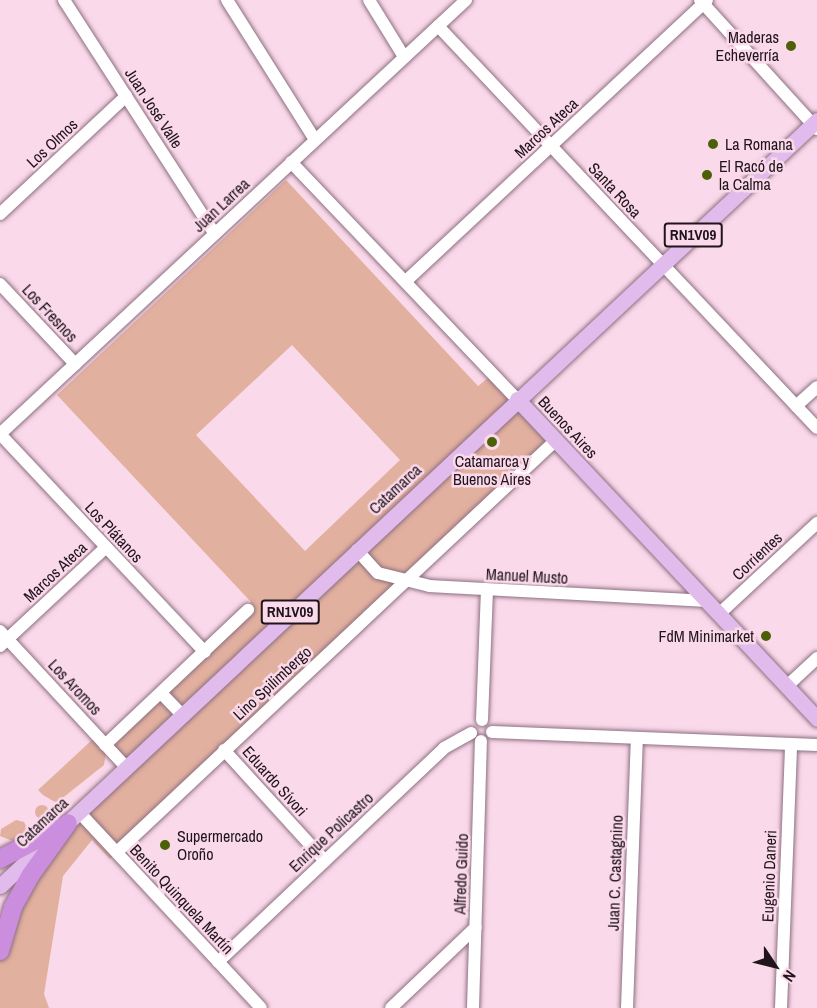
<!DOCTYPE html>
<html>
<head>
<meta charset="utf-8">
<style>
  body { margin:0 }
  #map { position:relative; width:817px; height:1008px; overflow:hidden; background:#fad9ea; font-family:"Archivo Narrow",sans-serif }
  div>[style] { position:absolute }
  .green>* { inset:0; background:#e2b09f }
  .round { border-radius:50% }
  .roads { filter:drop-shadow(0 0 2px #8d7080) drop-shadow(0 0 2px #8d7080) }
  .minor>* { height:12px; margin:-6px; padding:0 6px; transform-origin:6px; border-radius:6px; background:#fff }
  .major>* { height:15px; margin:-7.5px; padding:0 7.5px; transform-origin:7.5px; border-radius:7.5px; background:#e0bbec }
  .highway>* { height:18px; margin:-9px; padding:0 9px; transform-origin:9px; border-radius:9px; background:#cb8edf }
  .dots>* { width:16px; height:16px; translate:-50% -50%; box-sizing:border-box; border:3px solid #fad9ea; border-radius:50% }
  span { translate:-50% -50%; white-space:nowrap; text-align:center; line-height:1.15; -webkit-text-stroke:5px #fad9ea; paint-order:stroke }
  .shield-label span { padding:2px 4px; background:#fad9ea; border:2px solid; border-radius:4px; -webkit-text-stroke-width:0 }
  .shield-label { font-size:15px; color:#20151b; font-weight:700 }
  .poi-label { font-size:16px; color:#20151b }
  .right { translate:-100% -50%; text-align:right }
  .left { translate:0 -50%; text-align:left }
  .street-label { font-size:16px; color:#20151b }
  .north { position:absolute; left:745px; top:936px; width:60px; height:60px; -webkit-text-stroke:4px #fad9ea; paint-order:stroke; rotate:125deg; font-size:16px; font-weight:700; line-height:24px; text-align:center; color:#20151b }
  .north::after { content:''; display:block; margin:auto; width:21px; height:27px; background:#20151b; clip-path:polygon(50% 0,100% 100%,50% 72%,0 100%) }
</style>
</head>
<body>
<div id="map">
  <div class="green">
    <div style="clip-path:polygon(evenodd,286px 180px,478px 386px,493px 374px,556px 440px,110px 859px,92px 840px,63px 876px,44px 994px,49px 1008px,0 1008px,0 951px,30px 876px,125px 766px,105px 745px,248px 610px,251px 602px,57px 395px,286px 180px,292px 345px,400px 460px,305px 551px,196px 435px,292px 345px)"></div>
    <div style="clip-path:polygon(93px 739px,106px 752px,104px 765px,60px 800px,55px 802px,43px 795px,38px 790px)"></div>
    <div class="round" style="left:35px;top:805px;width:14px;height:14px"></div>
    <div style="clip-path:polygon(16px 820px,24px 822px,29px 832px,13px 841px,0 836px,1px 829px)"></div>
  </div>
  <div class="roads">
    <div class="minor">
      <div style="left:64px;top:0;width:278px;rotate:57.2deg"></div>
      <div style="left:227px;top:0;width:165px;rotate:57.8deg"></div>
      <div style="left:369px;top:0;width:67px;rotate:58.4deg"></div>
      <div style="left:700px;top:0;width:174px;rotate:47.8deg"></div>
      <div style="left:438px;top:26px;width:552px;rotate:46.69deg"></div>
      <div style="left:291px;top:162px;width:327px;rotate:46.4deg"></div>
      <div style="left:0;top:214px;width:173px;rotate:-43.1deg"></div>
      <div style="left:407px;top:280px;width:410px;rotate:-43deg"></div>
      <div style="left:0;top:284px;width:110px;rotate:46.8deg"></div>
      <div style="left:796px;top:406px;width:28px;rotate:-42deg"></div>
      <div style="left:0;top:434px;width:637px;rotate:-42.96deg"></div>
      <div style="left:0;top:434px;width:299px;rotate:46.8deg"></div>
      <div style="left:357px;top:550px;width:31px;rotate:48deg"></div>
      <div style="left:378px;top:573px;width:54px;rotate:14deg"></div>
      <div style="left:430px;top:586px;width:277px;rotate:3.1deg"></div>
      <div style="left:719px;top:614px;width:134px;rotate:-42.9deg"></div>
      <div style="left:0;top:631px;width:184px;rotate:47.2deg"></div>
      <div style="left:0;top:646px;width:145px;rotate:-43deg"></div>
      <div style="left:787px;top:686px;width:41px;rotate:-43deg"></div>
      <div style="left:161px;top:693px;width:29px;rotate:46deg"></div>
      <div style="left:482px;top:720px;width:129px;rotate:-87.8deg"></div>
      <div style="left:492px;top:732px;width:325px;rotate:2.3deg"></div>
      <div style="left:105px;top:745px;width:197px;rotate:-43.4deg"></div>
      <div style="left:224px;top:750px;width:150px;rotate:47.7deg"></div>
      <div style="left:79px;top:812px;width:267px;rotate:47.1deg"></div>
      <div style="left:117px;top:852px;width:602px;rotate:-43.18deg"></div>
      <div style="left:218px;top:962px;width:311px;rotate:-43.4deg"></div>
      <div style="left:444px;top:748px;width:31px;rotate:-29deg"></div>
      <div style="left:391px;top:1008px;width:117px;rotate:-43.6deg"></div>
      <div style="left:473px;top:1008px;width:267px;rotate:-88.3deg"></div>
      <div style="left:627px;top:1008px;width:270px;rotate:-87.9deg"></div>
      <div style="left:781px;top:1008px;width:263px;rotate:-87.8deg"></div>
    </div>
    <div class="major">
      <div style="left:517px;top:399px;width:439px;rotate:46.8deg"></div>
      <div style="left:0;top:886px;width:1120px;rotate:-43.15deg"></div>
    </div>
    <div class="highway">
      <div style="left:0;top:859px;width:69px;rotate:-27.7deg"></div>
      <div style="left:0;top:951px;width:46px;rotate:-73.5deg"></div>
      <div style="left:13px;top:907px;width:35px;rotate:-61deg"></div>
      <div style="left:30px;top:876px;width:65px;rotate:-54.4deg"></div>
    </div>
  </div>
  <div class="dots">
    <div style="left:791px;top:46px;background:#4c6007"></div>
    <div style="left:713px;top:144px;background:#4c6007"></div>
    <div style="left:707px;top:175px;background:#4c6007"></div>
    <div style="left:492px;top:442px;background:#4c6007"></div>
    <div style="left:766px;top:636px;background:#4c6007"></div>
    <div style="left:165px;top:845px;background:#4c6007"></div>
  </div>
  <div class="shield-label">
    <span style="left:693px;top:235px">RN1V09</span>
    <span style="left:290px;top:612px">RN1V09</span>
  </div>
  <div class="poi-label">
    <span class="right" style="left:779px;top:46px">Maderas<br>Echeverría</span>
    <span class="left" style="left:725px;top:144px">La Romana</span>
    <span class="left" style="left:719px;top:175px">El Racó de<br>la Calma</span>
    <span style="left:492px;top:470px">Catamarca y<br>Buenos Aires</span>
    <span class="right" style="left:754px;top:636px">FdM Minimarket</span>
    <span class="left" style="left:177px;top:845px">Supermercado<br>Oroño</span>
  </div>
  <div class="street-label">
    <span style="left:154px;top:108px;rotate:57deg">Juan José Valle</span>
    <span style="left:546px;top:128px;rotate:-43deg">Marcos Ateca</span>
    <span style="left:52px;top:143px;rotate:-43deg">Los Olmos</span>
    <span style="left:615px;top:190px;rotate:47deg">Santa Rosa</span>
    <span style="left:221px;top:205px;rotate:-43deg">Juan Larrea</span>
    <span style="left:50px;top:313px;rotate:47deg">Los Fresnos</span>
    <span style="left:568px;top:427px;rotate:47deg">Buenos Aires</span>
    <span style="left:395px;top:489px;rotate:-43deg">Catamarca</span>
    <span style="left:114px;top:532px;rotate:47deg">Los Plátanos</span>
    <span style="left:757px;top:556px;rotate:-43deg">Corrientes</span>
    <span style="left:55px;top:572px;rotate:-43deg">Marcos Ateca</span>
    <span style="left:527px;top:576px;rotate:3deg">Manuel Musto</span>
    <span style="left:272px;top:683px;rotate:-43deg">Lino Spilimbergo</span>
    <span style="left:75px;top:687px;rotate:47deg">Los Aromos</span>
    <span style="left:275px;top:781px;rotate:48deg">Eduardo Sívori</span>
    <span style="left:42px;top:822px;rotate:-43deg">Catamarca</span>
    <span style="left:331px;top:832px;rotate:-43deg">Enrique Policastro</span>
    <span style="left:615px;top:873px;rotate:-88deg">Juan C. Castagnino</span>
    <span style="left:461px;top:874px;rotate:-88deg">Alfredo Guido</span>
    <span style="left:769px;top:876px;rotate:-88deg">Eugenio Daneri</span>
    <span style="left:182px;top:899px;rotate:47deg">Benito Quinquela Martín</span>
  </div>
  <div class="north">N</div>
</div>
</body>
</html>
